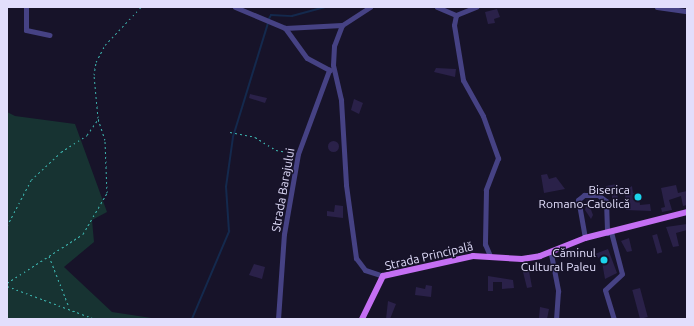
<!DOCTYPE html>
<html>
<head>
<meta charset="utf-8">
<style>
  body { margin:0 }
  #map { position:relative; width:694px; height:326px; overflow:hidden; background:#171329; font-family:Ubuntu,sans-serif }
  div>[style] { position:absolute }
  .green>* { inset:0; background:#173332 }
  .stream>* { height:1.5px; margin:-0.75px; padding:0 0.75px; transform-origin:0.75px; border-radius:0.75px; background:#14294d }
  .building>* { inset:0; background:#2a2149; transform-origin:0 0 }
  .round { border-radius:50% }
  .path>* { height:1px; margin-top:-0.5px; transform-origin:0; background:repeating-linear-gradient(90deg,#3cb3ae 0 2px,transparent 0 5px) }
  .minor>* { height:5px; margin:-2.5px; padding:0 2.5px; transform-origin:2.5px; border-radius:2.5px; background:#464284 }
  .major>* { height:6px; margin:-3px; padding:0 3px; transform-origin:3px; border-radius:3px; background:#c46ff3 }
  .dots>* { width:11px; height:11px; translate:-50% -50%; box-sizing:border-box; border:2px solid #171329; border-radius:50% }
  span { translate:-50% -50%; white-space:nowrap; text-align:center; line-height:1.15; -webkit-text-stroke:3px #171329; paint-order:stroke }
  .street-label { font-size:12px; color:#e2defc }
  .poi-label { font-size:12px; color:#e2defc }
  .right { translate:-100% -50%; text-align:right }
  .frame { position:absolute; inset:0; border:8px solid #e2defc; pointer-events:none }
</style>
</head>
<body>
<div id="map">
  <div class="green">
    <div style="clip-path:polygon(7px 112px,15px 116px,75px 124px,107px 212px,92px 220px,94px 242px,64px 267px,112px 312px,158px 319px,7px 319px)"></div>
  </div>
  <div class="stream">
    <div style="left:269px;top:19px;width:4px;rotate:-63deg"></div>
    <div style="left:271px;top:15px;width:21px;rotate:3deg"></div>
    <div style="left:292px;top:16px;width:34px;rotate:-15deg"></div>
    <div style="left:192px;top:319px;width:95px;rotate:-67deg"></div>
    <div style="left:229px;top:232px;width:45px;rotate:-93.8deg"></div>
    <div style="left:226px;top:187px;width:50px;rotate:-82deg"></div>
    <div style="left:233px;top:137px;width:119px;rotate:-72.9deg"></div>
  </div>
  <div class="building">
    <div style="clip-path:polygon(497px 9px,500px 17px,494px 19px,495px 23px,488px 24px,485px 12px)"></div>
    <div style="clip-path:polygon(436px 68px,456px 69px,455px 77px,434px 72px)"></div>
    <div style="clip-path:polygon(250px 94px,267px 98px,265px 103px,249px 98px)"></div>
    <div style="clip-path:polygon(354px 99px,363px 103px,359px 114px,351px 110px)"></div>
    <div class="round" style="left:327.5px;top:140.5px;width:11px;height:11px"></div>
    <div style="clip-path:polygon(547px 174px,549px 179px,556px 177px,565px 189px,544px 193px,541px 175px)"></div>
    <div style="clip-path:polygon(617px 184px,618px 205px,612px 205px,612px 192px,606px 192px,606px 186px)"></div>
    <div style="clip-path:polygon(676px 185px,678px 193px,687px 191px,687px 205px,683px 206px,681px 196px,669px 200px,672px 210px,662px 212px,661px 208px,665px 207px,661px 188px)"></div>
    <div style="clip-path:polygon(632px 186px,633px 193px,639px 192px,640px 205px,650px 204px,651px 211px,626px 210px,625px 191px)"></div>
    <div style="clip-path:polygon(587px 199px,593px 215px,591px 219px,585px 210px)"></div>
    <div style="clip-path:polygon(335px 205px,343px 206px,343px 218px,327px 216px,327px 211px,334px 212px)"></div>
    <div style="clip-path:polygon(687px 224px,687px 230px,676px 233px,679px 246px,673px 247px,666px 227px)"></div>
    <div style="left:657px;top:234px;width:19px;height:5px;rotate:74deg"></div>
    <div style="clip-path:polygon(629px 238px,632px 251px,627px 252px,621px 241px)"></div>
    <div style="clip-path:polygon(608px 249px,617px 273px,605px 279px,602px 262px,595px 254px)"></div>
    <div style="clip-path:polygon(254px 264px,265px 267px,262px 279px,249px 275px)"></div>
    <div style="clip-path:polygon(529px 271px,532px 287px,527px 288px,523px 272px)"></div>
    <div style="clip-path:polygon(488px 276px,513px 280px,514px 288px,502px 289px,502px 282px,493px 282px,493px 291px,488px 291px)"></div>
    <div style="clip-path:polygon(426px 285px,432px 286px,431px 297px,415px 295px,416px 287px,425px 289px)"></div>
    <div style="left:640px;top:288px;width:30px;height:8px;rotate:75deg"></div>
    <div style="clip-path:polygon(388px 301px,396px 304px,390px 319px,386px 319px)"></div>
    <div style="clip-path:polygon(540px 307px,549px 309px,547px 319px,539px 318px)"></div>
  </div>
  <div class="path">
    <div style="left:230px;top:132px;width:25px;rotate:11deg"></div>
    <div style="left:255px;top:137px;width:25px;rotate:32deg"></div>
    <div style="left:276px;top:150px;width:17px;rotate:10deg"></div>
    <div style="left:7px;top:226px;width:52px;rotate:-62.4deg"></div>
    <div style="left:31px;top:180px;width:41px;rotate:-43deg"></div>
    <div style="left:61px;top:152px;width:31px;rotate:-33deg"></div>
    <div style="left:87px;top:135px;width:19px;rotate:-55deg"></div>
    <div style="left:49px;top:256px;width:55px;rotate:68.6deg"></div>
    <div style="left:7px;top:283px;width:90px;rotate:-32.8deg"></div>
    <div style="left:83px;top:234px;width:48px;rotate:-59.7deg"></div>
    <div style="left:107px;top:193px;width:53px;rotate:-92.2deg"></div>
    <div style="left:105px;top:140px;width:23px;rotate:-108deg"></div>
    <div style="left:98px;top:118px;width:43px;rotate:-95.3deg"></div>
    <div style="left:94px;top:75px;width:13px;rotate:-81deg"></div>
    <div style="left:96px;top:62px;width:19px;rotate:-62deg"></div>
    <div style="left:105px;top:45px;width:52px;rotate:-46.5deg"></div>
    <div style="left:7px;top:286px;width:94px;rotate:20.6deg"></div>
    <div style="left:7px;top:305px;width:4px;rotate:90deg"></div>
  </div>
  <div class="minor">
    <div style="left:26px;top:7px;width:23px;rotate:90deg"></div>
    <div style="left:26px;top:30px;width:24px;rotate:12deg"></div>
    <div style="left:235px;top:7px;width:54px;rotate:22.8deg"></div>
    <div style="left:285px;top:28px;width:57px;rotate:-3deg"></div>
    <div style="left:370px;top:7px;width:33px;rotate:147deg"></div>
    <div style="left:342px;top:25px;width:22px;rotate:111deg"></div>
    <div style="left:334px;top:46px;width:19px;rotate:93deg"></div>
    <div style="left:333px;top:65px;width:36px;rotate:77deg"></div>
    <div style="left:341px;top:100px;width:85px;rotate:86.6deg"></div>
    <div style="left:346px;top:185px;width:74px;rotate:82.2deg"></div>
    <div style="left:356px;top:258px;width:15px;rotate:53deg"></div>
    <div style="left:365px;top:270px;width:19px;rotate:18deg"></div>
    <div style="left:437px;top:7px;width:21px;rotate:23deg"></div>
    <div style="left:456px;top:15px;width:22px;rotate:-22deg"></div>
    <div style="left:657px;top:7px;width:30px;rotate:8deg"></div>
    <div style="left:456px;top:15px;width:10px;rotate:101deg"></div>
    <div style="left:454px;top:25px;width:56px;rotate:80.7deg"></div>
    <div style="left:463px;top:80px;width:41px;rotate:60.9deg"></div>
    <div style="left:483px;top:116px;width:45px;rotate:70.3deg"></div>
    <div style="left:498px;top:158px;width:34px;rotate:111deg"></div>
    <div style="left:486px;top:190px;width:54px;rotate:91.1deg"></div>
    <div style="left:485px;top:244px;width:13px;rotate:67deg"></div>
    <div style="left:285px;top:28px;width:37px;rotate:54deg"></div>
    <div style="left:307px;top:58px;width:26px;rotate:28deg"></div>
    <div style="left:611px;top:232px;width:43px;rotate:75.3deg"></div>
    <div style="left:622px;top:274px;width:23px;rotate:137deg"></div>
    <div style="left:605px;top:290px;width:30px;rotate:73deg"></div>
    <div style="left:585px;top:238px;width:39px;rotate:-100deg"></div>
    <div style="left:578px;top:200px;width:8px;rotate:-40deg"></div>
    <div style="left:584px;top:195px;width:14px"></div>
    <div style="left:598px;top:195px;width:10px;rotate:37deg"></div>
    <div style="left:606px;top:201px;width:32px;rotate:88deg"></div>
    <div style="left:551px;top:254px;width:38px;rotate:79deg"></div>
    <div style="left:558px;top:291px;width:28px;rotate:94deg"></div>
    <div style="left:278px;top:319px;width:85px;rotate:-86deg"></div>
    <div style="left:284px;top:234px;width:81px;rotate:-80.1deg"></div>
    <div style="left:298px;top:154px;width:90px;rotate:-69.7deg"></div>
  </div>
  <div class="major">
    <div style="left:362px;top:319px;width:48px;rotate:-64deg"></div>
    <div style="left:383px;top:276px;width:92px;rotate:-12.5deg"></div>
    <div style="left:473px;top:256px;width:49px;rotate:3.5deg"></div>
    <div style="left:522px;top:259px;width:18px;rotate:-9deg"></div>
    <div style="left:540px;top:256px;width:48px;rotate:-21.8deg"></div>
    <div style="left:585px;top:238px;width:105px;rotate:-14.3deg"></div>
  </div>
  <div class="dots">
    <div style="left:638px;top:197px;background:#1bd4ec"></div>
    <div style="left:604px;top:260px;background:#1bd4ec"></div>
  </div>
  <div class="street-label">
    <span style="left:283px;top:190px;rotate:-80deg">Strada Barajului</span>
    <span style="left:429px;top:256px;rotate:-13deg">Strada Principală</span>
  </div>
  <div class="poi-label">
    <span class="right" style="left:630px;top:197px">Biserica<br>Romano-Catolică</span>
    <span class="right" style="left:596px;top:260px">Căminul<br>Cultural Paleu</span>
  </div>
  <div class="frame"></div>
</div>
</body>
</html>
